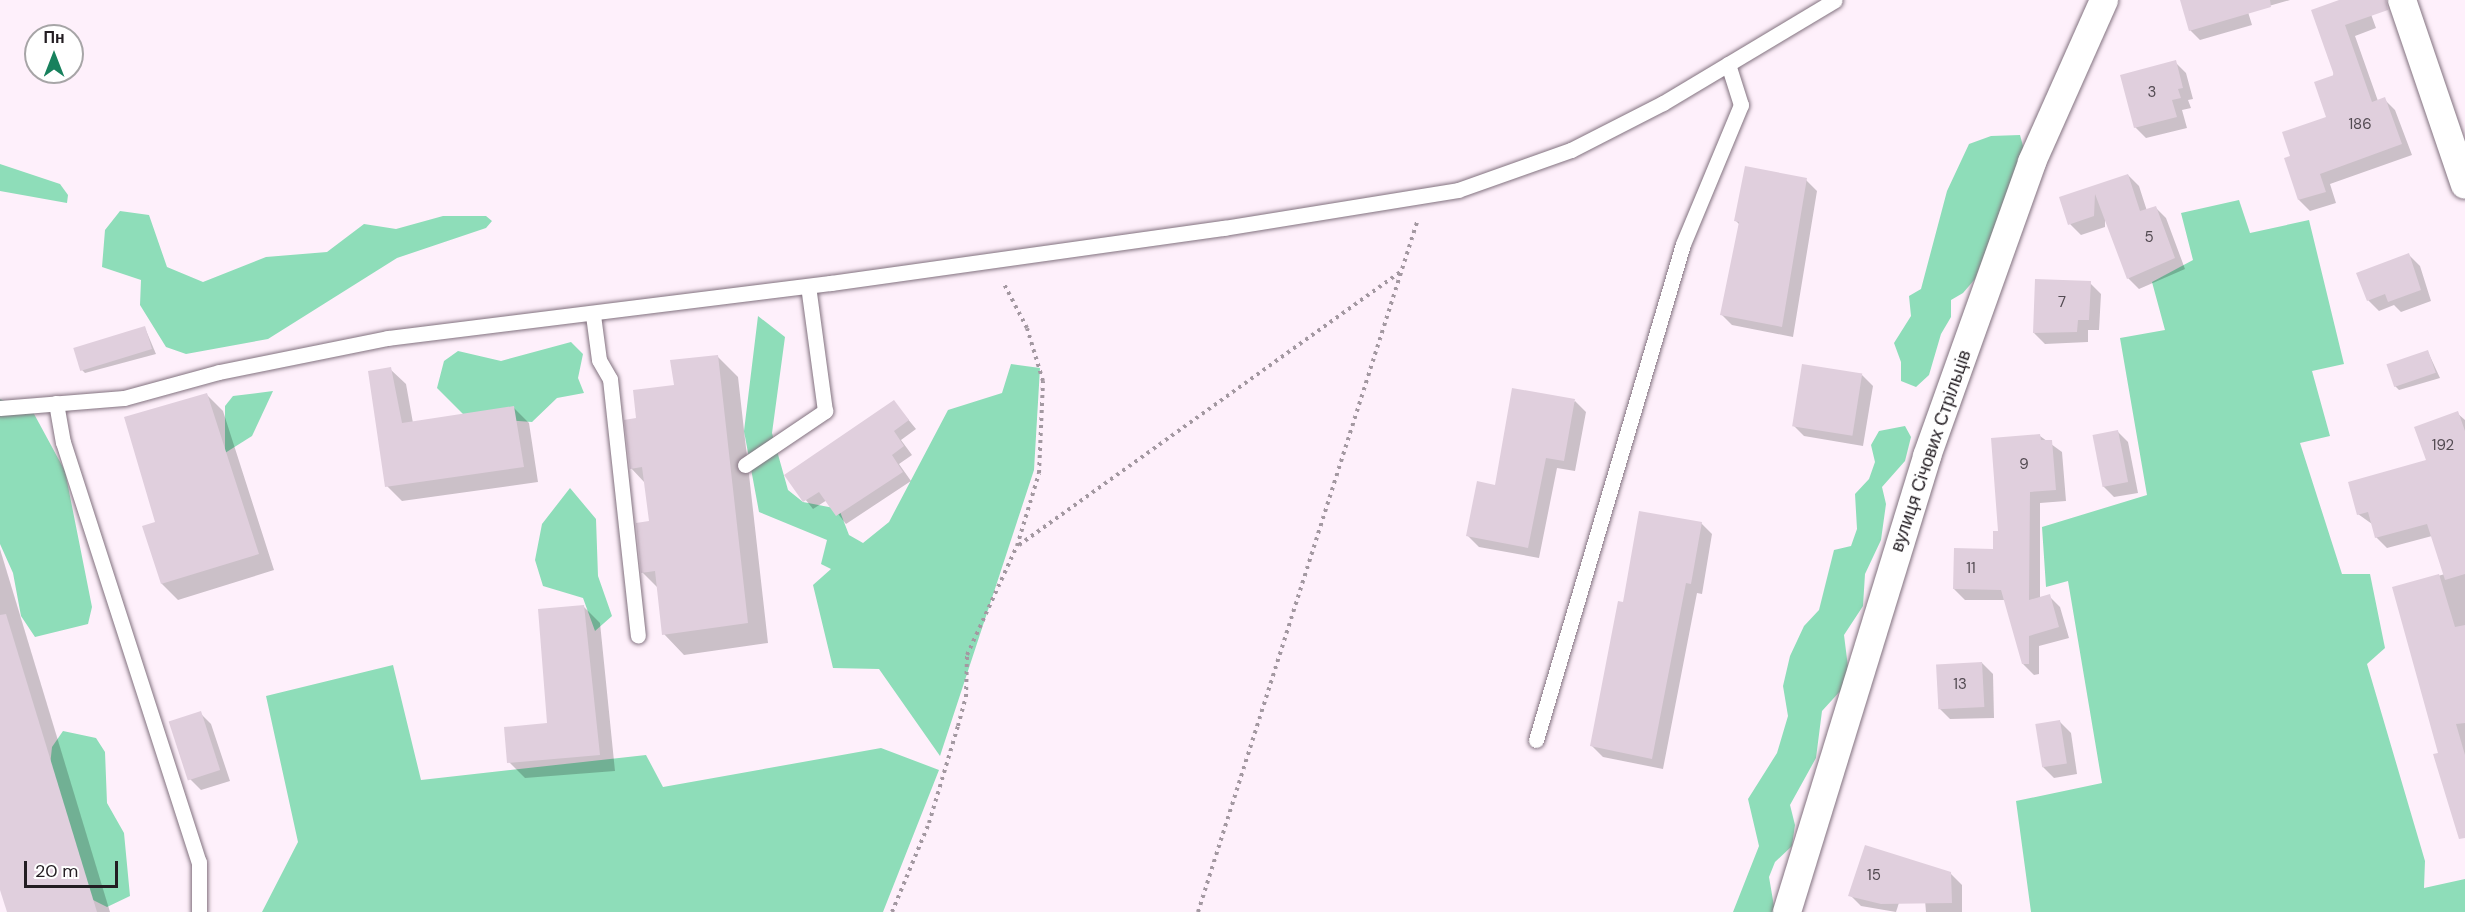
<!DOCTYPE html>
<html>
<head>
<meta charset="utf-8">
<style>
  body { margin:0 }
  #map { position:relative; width:2465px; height:912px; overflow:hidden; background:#fef0fb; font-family:"DM Sans",sans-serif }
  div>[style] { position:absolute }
  .green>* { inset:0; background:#8eddb9 }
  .shadow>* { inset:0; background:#0003 }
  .building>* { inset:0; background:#e0cfdd; transform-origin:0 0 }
  .path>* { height:4px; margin-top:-2px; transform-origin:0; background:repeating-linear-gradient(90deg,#a398a1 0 3px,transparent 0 7.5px) }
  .roads { filter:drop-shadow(0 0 2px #82727f) drop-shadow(0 0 2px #82727f) }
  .lane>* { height:15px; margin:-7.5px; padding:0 7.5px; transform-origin:7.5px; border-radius:7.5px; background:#fff }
  .street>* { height:28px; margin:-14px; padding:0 14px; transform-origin:14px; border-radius:14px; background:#fff }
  span { translate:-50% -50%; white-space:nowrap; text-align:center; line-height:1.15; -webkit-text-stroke:4.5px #fff; paint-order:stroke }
  .number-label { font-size:15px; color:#524a51 }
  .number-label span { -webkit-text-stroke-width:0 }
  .street-label { font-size:18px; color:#231d22 }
  .north { position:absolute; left:24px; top:24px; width:60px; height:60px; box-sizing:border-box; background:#fff; border:2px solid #a7a5a7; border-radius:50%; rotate:0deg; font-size:16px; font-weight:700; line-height:24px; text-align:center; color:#231d22 }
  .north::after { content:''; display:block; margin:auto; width:21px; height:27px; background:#18815d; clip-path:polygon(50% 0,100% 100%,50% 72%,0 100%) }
  .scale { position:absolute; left:24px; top:861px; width:94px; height:27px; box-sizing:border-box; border:3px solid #231d22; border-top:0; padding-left:8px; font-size:18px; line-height:21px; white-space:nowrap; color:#231d22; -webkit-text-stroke:4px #fff; paint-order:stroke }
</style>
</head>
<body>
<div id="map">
  <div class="green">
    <div style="clip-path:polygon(2020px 135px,2025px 153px,1975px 279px,1963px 293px,1951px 300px,1951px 317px,1941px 334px,1929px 375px,1916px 387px,1901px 381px,1901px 362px,1894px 343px,1911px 316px,1909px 296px,1921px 289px,1947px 191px,1969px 144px,1991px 136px)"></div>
    <div style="clip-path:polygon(0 164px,60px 184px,68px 195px,67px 203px,0 191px)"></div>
    <div style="clip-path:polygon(2239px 200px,2250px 233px,2309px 220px,2344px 364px,2312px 371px,2330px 436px,2300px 443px,2342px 574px,2370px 574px,2385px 648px,2367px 664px,2425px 861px,2424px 888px,2465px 879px,2465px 912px,2031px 912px,2016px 801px,2102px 783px,2068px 581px,2046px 587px,2042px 527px,2147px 495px,2120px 338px,2165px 330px,2152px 282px,2193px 260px,2181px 213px)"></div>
    <div style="clip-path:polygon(120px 211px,149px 215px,167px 267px,203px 282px,266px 257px,327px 252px,364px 224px,396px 229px,443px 216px,486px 216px,492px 221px,486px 228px,397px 258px,268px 339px,186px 354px,166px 347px,140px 305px,141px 280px,102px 267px,105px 230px)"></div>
    <div style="clip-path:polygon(758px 316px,785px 337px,772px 433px,788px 490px,803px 502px,839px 509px,849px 535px,863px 543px,889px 522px,948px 410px,1002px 393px,1011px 364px,1040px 368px,1034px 470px,940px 756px,879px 669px,833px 668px,813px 585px,831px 569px,821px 564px,827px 540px,759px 512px,744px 431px)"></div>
    <div style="clip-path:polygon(571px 342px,583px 354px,578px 378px,584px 393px,557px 398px,532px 422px,466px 417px,437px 388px,444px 361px,458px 351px,501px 361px)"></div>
    <div style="clip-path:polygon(273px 391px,252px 436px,225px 453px,225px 406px,233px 396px)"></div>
    <div style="clip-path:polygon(0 399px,33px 412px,65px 471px,92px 607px,88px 624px,35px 637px,21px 616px,13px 573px,0 544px)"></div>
    <div style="clip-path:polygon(1905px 426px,1911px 437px,1905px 461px,1882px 487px,1886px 504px,1881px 540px,1865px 574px,1863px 606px,1844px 635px,1849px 675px,1843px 688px,1822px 711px,1816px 758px,1790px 805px,1795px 825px,1792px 846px,1775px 862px,1769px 877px,1775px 912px,1733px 912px,1759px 846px,1748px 799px,1777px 753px,1788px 716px,1783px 686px,1790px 656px,1804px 626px,1819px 610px,1834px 550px,1851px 546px,1857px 529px,1855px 494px,1869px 479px,1875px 462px,1871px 445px,1879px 431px)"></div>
    <div style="clip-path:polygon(570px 488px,596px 519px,598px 576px,612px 616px,595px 631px,583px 598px,543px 586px,535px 560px,542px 524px)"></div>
    <div style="clip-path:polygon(393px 665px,421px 780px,646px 755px,663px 787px,881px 748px,939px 770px,883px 912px,262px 912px,298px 842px,266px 696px)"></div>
    <div style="clip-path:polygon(63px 731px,96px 738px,105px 752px,107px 803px,124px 833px,130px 896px,107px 907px,81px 894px,49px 775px,52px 747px)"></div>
  </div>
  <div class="shadow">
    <div style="clip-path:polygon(2181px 0,2290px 0,2248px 12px,2252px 25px,2200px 40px,2190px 30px)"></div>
    <div style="clip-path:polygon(2343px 0,2362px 0,2368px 6px,2376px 28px,2355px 36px,2378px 101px,2384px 99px,2395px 110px,2412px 155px,2330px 184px,2336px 203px,2310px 211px,2299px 200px,2292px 157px,2328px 117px)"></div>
    <div style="clip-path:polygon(2175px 62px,2186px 73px,2193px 99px,2188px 100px,2191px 108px,2182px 110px,2187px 128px,2146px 138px,2135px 127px)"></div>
    <div style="clip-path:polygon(2128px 175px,2139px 186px,2147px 211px,2155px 207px,2166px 218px,2185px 269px,2139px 289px,2128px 278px,2105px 216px,2105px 227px,2081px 235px,2070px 224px,2061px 198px)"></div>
    <div style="clip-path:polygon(1806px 180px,1817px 191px,1793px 337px,1732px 325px,1721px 314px,1740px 225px,1735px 220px)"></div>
    <div style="clip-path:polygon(2409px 255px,2420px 266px,2431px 301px,2401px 312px,2394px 305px,2379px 311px,2368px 300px)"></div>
    <div style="clip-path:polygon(2090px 283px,2101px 294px,2099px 330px,2088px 330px,2088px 342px,2045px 344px,2034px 333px)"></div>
    <div style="clip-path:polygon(145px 328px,156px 354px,85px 373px,80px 368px)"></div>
    <div style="clip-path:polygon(2428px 352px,2440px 378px,2399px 390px,2394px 385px)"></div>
    <div style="clip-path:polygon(717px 356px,738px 377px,768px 643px,684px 655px,664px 634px,658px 588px,642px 572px,650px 522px,645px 483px,631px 468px,638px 419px)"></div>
    <div style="clip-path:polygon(390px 369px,406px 384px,413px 423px,514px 408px,529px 423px,538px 482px,402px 501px,387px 486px)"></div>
    <div style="clip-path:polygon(1862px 375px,1873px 386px,1863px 446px,1804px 436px,1793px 425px)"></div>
    <div style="clip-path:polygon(207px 395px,223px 411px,274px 570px,178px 600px,162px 584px,144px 527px,157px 523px)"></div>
    <div style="clip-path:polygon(1575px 401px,1586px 412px,1575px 471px,1557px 468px,1539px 558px,1479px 547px,1468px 536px,1497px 486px)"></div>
    <div style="clip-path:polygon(894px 402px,916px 429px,901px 440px,912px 455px,899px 464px,911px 481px,846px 524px,827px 500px,813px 509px,786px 475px)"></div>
    <div style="clip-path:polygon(2457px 413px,2465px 420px,2465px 837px,2394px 588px,2445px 574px,2432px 536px,2387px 548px,2376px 537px,2372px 524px,2358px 514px,2428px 462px)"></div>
    <div style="clip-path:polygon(2117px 431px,2128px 442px,2138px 493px,2114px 497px,2103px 486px)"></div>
    <div style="clip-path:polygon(2040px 436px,2062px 452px,2066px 501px,2040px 503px,2040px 598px,2049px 596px,2060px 607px,2069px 638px,2039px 646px,2039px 674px,2034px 675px,2023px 664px,2005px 600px,1965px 600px,1954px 589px,1995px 550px)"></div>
    <div style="clip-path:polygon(1701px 523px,1712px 534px,1702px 594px,1697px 593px,1663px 769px,1603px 757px,1592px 746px,1624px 604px)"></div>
    <div style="clip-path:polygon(0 549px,110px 912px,8px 912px,0 885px)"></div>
    <div style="clip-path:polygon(584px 607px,600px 623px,615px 771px,525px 778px,509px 762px,549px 725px)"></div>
    <div style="clip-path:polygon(1982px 663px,1993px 674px,1994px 718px,1950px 719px,1939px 708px)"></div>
    <div style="clip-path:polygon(200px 713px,211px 724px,230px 781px,201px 790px,190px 779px)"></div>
    <div style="clip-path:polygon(2060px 722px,2071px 733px,2077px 774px,2054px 778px,2043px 767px)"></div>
    <div style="clip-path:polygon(1922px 865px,1951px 874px,1962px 885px,1962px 912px,1926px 912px)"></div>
    <div style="clip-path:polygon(1910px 869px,1896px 912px,1861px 906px,1850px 895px)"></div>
  </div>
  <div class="building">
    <div style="clip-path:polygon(2180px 0,2270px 0,2271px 7px,2189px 31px)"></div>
    <div style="clip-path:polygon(2339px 0,2386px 0,2388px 10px,2345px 25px,2372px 102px,2385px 97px,2402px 144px,2320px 174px,2326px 192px,2298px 200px,2284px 158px,2290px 156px,2282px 132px,2326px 117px,2314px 82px,2334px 75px,2311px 10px)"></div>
    <div style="clip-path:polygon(2176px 60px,2183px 88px,2178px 89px,2181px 98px,2172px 100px,2177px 117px,2134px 128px,2120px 75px)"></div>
    <div style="clip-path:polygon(1745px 166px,1807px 178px,1782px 327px,1720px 315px,1739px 222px,1734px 221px)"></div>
    <div style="clip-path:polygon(2128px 174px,2140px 211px,2156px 206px,2175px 258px,2127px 279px,2095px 194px,2094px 216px,2068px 225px,2059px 197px)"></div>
    <div style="clip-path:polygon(2409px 253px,2421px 290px,2388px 302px,2385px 294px,2367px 301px,2356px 273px)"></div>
    <div style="clip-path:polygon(2035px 279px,2091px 281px,2089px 320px,2078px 320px,2077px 332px,2033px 333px)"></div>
    <div style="left:145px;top:326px;width:24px;height:75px;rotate:73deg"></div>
    <div style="left:2428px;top:350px;width:24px;height:44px;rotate:71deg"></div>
    <div style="clip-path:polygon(718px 355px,748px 623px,662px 635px,655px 571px,641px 573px,636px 523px,649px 521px,642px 467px,630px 469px,624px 420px,636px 418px,633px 390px,674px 385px,670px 360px)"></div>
    <div style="left:1802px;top:364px;width:61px;height:63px;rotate:9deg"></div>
    <div style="clip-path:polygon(391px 367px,402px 423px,514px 406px,524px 467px,385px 487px,368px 371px)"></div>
    <div style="clip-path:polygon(1512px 388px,1575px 399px,1564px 461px,1546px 458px,1528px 548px,1466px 536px,1477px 481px,1495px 485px)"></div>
    <div style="clip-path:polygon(207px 393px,259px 554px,161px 584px,142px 526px,155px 522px,124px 417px)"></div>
    <div style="clip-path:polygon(894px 400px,909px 420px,894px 431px,904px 446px,892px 455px,903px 472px,836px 516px,819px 492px,803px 502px,784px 475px)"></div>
    <div style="clip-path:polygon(2458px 411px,2465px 431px,2465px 574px,2445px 580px,2427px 524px,2375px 538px,2368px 512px,2357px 515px,2348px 482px,2426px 460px,2414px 427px)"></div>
    <div style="left:2118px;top:430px;width:53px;height:26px;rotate:79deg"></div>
    <div style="clip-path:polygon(2040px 434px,2041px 440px,2052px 440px,2056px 490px,2030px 492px,2029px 600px,2050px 594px,2059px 627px,2029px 636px,2029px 664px,2022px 664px,2001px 590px,1953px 589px,1954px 548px,1993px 549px,1993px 531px,1998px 531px,1991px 438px)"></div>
    <div style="clip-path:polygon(1639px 511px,1702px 522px,1691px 584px,1686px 583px,1652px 759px,1590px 746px,1618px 601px,1623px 602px)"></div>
    <div style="clip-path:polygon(2439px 574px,2455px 627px,2465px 625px,2465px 723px,2456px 724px,2465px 755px,2465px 838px,2459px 839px,2433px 754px,2438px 753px,2392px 587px)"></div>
    <div style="clip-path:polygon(584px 605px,600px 755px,507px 763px,504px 727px,547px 723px,538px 609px)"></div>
    <div style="clip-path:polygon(6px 614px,97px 912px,7px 912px,0 890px,0 615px)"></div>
    <div style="left:1982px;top:662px;width:45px;height:46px;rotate:87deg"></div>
    <div style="left:201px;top:711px;width:62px;height:34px;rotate:72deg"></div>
    <div style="left:2060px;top:720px;width:44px;height:25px;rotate:81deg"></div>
    <div style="clip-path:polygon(1865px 845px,1951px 872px,1952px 903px,1881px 904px,1848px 896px)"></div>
  </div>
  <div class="path">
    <div style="left:1019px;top:545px;width:470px;rotate:-35.6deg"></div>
    <div style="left:892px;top:912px;width:96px;rotate:-67.4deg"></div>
    <div style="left:929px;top:823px;width:101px;rotate:-73.4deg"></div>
    <div style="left:958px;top:726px;width:30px;rotate:-75deg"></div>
    <div style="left:966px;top:697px;width:42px;rotate:-88.6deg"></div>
    <div style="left:967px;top:655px;width:120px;rotate:-65.4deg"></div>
    <div style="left:1017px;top:546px;width:76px;rotate:-73.2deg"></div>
    <div style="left:1039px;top:473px;width:92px;rotate:-87.5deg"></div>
    <div style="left:1043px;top:381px;width:55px;rotate:-106.8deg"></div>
    <div style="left:1027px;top:328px;width:52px;rotate:-117.6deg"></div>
    <div style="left:1198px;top:912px;width:727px;rotate:-72.39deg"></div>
  </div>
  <div class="roads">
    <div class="lane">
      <div style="left:593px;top:315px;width:45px;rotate:82.4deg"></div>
      <div style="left:599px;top:360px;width:22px;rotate:60deg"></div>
      <div style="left:610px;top:379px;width:258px;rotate:83.8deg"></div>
      <div style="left:56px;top:403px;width:40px;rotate:80deg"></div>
      <div style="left:63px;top:442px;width:441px;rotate:72.1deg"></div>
      <div style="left:199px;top:862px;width:50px;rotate:90deg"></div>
      <div style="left:0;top:408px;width:124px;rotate:-4.6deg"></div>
      <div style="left:124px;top:398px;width:98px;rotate:-15.3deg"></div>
      <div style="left:219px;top:372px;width:172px;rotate:-11.4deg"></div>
      <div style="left:388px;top:338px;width:446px;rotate:-7.1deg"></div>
      <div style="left:831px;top:283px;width:397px;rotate:-8deg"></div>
      <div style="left:1224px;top:228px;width:237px;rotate:-9.2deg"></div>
      <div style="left:1458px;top:190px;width:120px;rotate:-19.5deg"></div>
      <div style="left:1571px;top:150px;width:103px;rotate:-27.1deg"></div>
      <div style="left:1663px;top:103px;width:200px;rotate:-30.9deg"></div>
      <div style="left:745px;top:465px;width:97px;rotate:-34deg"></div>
      <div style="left:825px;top:411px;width:126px;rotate:-97.7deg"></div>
      <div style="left:1536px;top:740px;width:517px;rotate:-73.49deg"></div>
      <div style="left:1683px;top:244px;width:151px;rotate:-67.4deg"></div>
      <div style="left:1741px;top:105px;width:43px;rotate:-107.6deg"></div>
    </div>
    <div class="street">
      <div style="left:2402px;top:0;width:195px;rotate:71.2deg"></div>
      <div style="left:1787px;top:912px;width:477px;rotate:-72.9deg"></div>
      <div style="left:1927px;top:456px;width:312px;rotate:-70.3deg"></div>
      <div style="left:2032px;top:162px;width:177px;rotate:-66deg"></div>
    </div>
  </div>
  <div class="number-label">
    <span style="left:2152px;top:93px">3</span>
    <span style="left:2360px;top:125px">186</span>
    <span style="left:2149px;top:238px">5</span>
    <span style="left:2062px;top:303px">7</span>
    <span style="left:2443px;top:446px">192</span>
    <span style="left:2024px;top:465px">9</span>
    <span style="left:1971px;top:569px">11</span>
    <span style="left:1960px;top:685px">13</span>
    <span style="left:1874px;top:876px">15</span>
  </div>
  <div class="street-label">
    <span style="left:1931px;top:451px;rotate:-71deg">вулиця Січових Стрільців</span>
  </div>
  <div class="north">Пн</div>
  <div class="scale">20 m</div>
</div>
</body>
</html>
